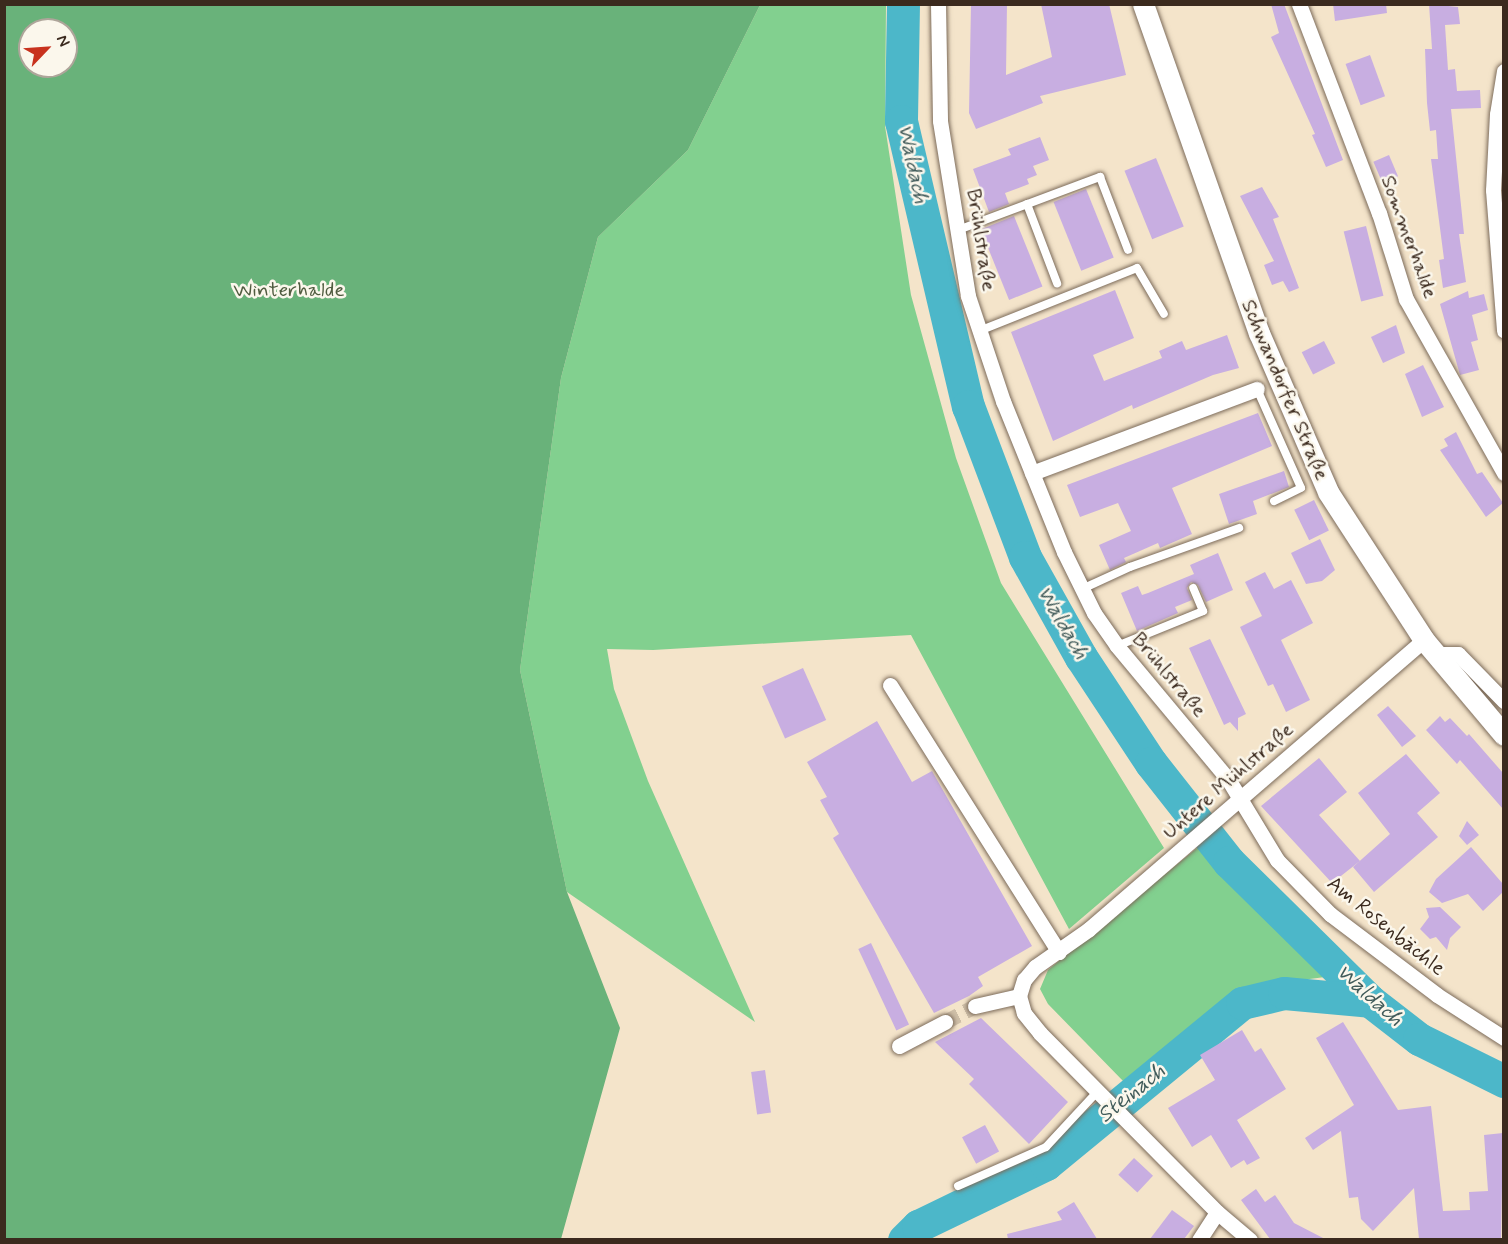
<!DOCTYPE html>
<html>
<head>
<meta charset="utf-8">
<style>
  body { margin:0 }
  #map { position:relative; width:1508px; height:1244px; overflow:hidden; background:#f4e4ca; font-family:Mynerve,sans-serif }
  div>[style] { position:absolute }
  .green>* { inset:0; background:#82d08f }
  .forest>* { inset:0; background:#69b27a }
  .river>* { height:33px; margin:-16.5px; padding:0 16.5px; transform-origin:16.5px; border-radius:16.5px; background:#4cb7c9 }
  .building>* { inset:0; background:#c8aee1; transform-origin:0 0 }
  .street-tunnel>* { height:15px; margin-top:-7.5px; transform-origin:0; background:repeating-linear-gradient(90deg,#cfbfa8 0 15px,transparent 0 23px) }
  .roads { filter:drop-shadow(0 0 2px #7c6b5a) drop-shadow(0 0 2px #7c6b5a) }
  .lane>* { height:8px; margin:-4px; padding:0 4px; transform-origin:4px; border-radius:4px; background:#fff }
  .street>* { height:15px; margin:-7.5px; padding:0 7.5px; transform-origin:7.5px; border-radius:7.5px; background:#fff }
  .secondary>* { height:21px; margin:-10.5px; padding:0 10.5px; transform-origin:10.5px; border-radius:10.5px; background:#fff }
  span { translate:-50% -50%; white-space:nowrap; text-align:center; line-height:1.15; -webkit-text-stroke:5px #fbf7ec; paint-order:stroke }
  .street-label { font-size:21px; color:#3b2a1e }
  .park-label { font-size:21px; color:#505c40 }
  .water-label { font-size:22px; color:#415b5a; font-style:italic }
  .frame { position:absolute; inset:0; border:6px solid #3b2a1e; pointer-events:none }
  .north { position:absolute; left:18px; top:18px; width:60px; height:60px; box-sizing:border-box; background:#fbf7ec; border:2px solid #aea59a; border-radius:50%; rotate:65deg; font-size:16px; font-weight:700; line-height:24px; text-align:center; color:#3b2a1e }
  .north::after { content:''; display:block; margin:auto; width:21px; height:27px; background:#c8321e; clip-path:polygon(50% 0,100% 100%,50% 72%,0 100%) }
</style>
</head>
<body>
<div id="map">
  <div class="green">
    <div style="clip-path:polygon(760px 5px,886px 5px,885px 126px,911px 295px,956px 458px,1001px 583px,1164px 848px,1069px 929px,911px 635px,653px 650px,607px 649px,614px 689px,648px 781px,755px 1022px,567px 892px,520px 670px,561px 378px,598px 237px,688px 150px)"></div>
    <div style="clip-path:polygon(1202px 844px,1341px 975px,1237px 988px,1125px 1083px,1048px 1004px,1040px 989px,1048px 970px)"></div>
  </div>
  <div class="forest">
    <div style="clip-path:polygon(evenodd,5px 4px,760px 5px,688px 150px,598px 237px,561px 378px,520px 670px,567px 892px,620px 1028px,561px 1239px,5px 1239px,5px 4px,30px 30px,66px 30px,66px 66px,30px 66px,30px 30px)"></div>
  </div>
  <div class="river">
    <div style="left:903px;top:4px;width:117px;rotate:91deg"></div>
    <div style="left:901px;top:121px;width:293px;rotate:76.8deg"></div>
    <div style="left:968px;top:406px;width:161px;rotate:69.3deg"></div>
    <div style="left:1025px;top:557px;width:115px;rotate:60.8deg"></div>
    <div style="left:1081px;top:657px;width:127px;rotate:56.6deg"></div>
    <div style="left:1151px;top:763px;width:126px;rotate:51.8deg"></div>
    <div style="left:1229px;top:862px;width:198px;rotate:44.6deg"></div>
    <div style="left:1370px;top:1001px;width:62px;rotate:37.8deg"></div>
    <div style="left:1419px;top:1039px;width:95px;rotate:26.3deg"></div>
    <div style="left:904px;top:1240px;width:20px;rotate:-45deg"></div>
    <div style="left:918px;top:1226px;width:142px;rotate:-25.8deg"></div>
    <div style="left:1046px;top:1164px;width:254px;rotate:-39.4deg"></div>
    <div style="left:1242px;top:1003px;width:43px;rotate:-13.4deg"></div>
    <div style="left:1284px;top:993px;width:86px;rotate:5.3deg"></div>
  </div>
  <div class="building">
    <div style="clip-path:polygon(971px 4px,1007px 4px,1006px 75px,1052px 57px,1041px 4px,1109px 4px,1126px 75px,1040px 96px,1043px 103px,976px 129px,969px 113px)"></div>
    <div style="clip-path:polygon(1271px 4px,1284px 4px,1343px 160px,1326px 167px,1312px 135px,1315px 134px,1271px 37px,1279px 33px)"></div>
    <div style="clip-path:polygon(1333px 4px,1386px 4px,1387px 13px,1335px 21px)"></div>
    <div style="clip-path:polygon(1429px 4px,1458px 7px,1460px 24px,1445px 25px,1448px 70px,1455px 69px,1457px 91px,1480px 90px,1481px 108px,1451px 109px,1464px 234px,1459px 234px,1466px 282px,1443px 288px,1439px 260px,1444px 259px,1431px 159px,1438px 159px,1436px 130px,1430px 131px,1427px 103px,1425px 49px,1432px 49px)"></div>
    <div style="left:1370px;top:55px;width:44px;height:26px;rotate:70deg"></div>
    <div style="clip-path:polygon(1040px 137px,1049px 160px,1033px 166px,1037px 175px,1027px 179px,1029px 184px,1005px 193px,1009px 204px,989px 212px,973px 169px,1011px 155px,1008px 149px)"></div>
    <div style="left:1389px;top:155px;width:23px;height:17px;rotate:67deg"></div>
    <div style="left:1156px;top:158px;width:74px;height:34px;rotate:68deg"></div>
    <div style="clip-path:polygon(1262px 187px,1279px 217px,1273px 219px,1299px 288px,1289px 292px,1283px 281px,1272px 285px,1264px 265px,1274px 261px,1240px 196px)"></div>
    <div style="left:1086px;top:189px;width:74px;height:35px;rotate:68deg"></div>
    <div style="left:1014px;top:216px;width:76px;height:36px;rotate:68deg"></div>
    <div style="left:1366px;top:226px;width:72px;height:23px;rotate:76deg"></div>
    <div style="clip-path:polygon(1115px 290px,1134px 338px,1093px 355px,1104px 381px,1162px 358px,1159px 351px,1182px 341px,1186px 350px,1227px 335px,1239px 368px,1213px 375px,1133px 409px,1132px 405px,1053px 441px,1011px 332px)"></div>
    <div style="clip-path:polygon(1468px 291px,1469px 298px,1484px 294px,1488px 310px,1472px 315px,1478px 340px,1471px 342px,1479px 370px,1460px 375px,1440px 304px)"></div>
    <div style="clip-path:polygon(1396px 325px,1405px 353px,1383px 363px,1371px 337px)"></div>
    <div style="left:1324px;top:341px;width:25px;height:25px;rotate:63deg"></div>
    <div style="clip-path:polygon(1423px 365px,1444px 407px,1422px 417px,1405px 374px)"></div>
    <div style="clip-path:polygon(1258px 413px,1272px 446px,1172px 488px,1192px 534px,1160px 548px,1158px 543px,1124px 558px,1126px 562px,1110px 570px,1099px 545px,1131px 531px,1118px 503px,1080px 517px,1067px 485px)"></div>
    <div style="clip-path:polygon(1456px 432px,1477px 474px,1482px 472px,1503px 503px,1486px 517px,1440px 450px,1448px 446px,1444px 439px)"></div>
    <div style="clip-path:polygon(1284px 471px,1289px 487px,1253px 501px,1257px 514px,1229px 524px,1219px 494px)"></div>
    <div style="left:1314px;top:500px;width:34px;height:22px;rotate:64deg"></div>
    <div style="clip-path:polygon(1320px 539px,1335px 570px,1322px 581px,1306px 584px,1291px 553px)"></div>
    <div style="clip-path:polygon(1218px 553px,1233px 590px,1206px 602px,1198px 585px,1191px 582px,1187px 588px,1192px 600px,1175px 607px,1178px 613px,1137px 631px,1121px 593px,1138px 586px,1142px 595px,1148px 593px,1194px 574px,1190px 565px)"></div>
    <div style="clip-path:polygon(1265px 572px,1274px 589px,1291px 580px,1313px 623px,1281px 640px,1310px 700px,1286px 712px,1273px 684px,1268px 686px,1240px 627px,1262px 616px,1245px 582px)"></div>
    <div style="clip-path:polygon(1210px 639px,1246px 714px,1238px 718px,1238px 731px,1230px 722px,1224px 725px,1189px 648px)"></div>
    <div style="left:803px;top:668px;width:57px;height:45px;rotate:66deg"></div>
    <div style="clip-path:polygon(1388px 706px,1416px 736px,1402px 747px,1377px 715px)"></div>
    <div style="clip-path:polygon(1440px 716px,1445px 722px,1450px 718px,1467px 736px,1469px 734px,1503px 773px,1503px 809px,1460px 760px,1457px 764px,1426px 730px)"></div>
    <div style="clip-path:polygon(877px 721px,912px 782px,932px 771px,1032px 946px,978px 977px,983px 986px,969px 996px,934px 1013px,833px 838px,839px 834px,820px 800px,827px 797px,807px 762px)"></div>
    <div style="clip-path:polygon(1406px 754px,1440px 793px,1417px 813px,1438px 837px,1374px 892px,1353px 867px,1390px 834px,1358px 793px)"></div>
    <div style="clip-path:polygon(1319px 758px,1347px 792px,1319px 815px,1360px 861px,1332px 883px,1261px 806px)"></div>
    <div style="clip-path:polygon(1467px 821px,1479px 835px,1467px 845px,1459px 836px)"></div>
    <div style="clip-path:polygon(1471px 847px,1503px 884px,1503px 892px,1483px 911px,1468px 894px,1442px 903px,1429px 892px,1436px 879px)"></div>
    <div style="clip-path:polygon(1440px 907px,1461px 927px,1450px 938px,1447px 950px,1436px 937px,1430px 939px,1420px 929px,1429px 917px,1426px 908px)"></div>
    <div style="left:871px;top:943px;width:90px;height:14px;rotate:65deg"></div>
    <div style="clip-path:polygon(981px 1018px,1068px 1102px,1029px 1144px,969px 1084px,974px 1079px,935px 1042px)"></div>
    <div style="clip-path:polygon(1343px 1022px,1398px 1110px,1431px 1106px,1443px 1211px,1470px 1210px,1469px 1192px,1488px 1191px,1484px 1135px,1503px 1133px,1501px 1239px,1419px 1239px,1414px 1188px,1373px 1231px,1361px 1219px,1358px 1197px,1349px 1198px,1341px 1131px,1313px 1150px,1305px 1138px,1354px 1105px,1316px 1038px)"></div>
    <div style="clip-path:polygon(1242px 1030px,1255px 1052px,1261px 1048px,1286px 1089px,1237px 1120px,1260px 1158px,1247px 1165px,1244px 1160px,1231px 1168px,1211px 1135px,1192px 1147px,1168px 1108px,1215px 1080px,1200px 1055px)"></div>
    <div style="left:765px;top:1070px;width:43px;height:14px;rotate:82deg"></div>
    <div style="left:985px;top:1125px;width:30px;height:26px;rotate:62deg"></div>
    <div style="left:1134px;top:1158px;width:26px;height:23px;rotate:43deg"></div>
    <div style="clip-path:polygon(1256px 1189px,1265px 1202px,1275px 1195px,1294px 1223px,1325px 1239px,1270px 1239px,1241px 1200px)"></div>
    <div style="clip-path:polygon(1074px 1202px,1097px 1239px,1008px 1239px,1007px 1234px,1062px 1220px,1057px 1212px)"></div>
    <div style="clip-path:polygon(1172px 1210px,1194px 1226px,1184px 1239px,1150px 1239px)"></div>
  </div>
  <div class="street-tunnel">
    <div style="left:945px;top:1022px;width:34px;rotate:-28deg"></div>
  </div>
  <div class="roads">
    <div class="lane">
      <div style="left:1027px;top:204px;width:85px;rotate:69.2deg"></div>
      <div style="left:958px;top:230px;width:152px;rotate:-20.5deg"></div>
      <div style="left:1100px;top:177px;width:78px;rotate:69deg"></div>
      <div style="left:979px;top:331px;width:170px;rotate:-21.7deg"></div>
      <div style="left:1137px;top:268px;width:53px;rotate:59.6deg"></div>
      <div style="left:1257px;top:389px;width:108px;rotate:66deg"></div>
      <div style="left:1301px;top:488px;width:30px;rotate:154deg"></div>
      <div style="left:1082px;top:589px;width:53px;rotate:-24.6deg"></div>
      <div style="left:1130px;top:567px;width:116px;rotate:-19.7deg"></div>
      <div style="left:1117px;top:646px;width:93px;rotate:-22.1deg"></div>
      <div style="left:1203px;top:611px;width:25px;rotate:-113deg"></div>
      <div style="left:958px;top:1186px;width:96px;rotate:-23.9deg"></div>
      <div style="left:1046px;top:1147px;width:76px;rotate:-47.1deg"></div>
    </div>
    <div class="street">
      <div style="left:938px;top:4px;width:117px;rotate:89deg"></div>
      <div style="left:940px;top:121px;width:177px;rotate:80.9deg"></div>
      <div style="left:968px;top:296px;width:111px;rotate:71.6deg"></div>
      <div style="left:1003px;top:401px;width:163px;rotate:68deg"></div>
      <div style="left:1064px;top:552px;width:68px;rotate:63.8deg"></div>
      <div style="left:1094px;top:613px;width:40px;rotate:55.1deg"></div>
      <div style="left:1117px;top:646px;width:173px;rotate:50.2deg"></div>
      <div style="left:1228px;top:779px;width:95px;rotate:58.8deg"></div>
      <div style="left:1277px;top:860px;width:76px;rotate:45.5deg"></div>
      <div style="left:1330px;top:914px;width:134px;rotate:37.1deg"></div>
      <div style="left:1437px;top:995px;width:80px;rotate:32.7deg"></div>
      <div style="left:1299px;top:4px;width:224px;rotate:69.1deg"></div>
      <div style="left:1379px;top:213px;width:90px;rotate:72.6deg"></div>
      <div style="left:1406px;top:299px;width:200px;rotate:60.6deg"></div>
      <div style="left:1504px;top:71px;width:44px;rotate:99.2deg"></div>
      <div style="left:1497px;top:114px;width:76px;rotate:93deg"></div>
      <div style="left:1493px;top:190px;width:141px;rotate:85.5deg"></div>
      <div style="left:1032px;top:473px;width:240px;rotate:-20.5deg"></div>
      <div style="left:1435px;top:654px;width:23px"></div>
      <div style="left:1458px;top:654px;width:66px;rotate:45.6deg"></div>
      <div style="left:890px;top:685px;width:316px;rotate:57.7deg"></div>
      <div style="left:975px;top:1006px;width:45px;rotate:-12.8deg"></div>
      <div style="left:899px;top:1046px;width:52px;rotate:-27.6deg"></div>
      <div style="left:1199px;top:1240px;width:33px;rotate:-57deg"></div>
      <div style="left:1250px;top:1240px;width:43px;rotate:-139.7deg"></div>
      <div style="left:1217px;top:1212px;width:252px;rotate:-134.7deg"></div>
      <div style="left:1040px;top:1033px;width:26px;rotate:-129deg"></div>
      <div style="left:1024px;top:1013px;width:18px;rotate:-106deg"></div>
      <div style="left:1019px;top:996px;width:17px;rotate:-73deg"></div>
      <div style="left:1024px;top:980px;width:17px;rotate:-50deg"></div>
      <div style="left:1035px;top:967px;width:66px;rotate:-35.1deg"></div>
      <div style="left:1089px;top:929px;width:442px;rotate:-40.8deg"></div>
    </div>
    <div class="secondary">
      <div style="left:1143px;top:4px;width:349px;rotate:70.6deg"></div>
      <div style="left:1259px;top:333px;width:173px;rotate:66.5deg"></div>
      <div style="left:1328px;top:492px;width:176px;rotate:57deg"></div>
      <div style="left:1424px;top:640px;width:124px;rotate:49.9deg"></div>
    </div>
  </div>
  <div class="street-label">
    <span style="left:1409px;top:237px;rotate:70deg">Sommerhalde</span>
    <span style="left:981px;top:240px;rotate:81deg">Brühlstraße</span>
    <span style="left:1285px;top:390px;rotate:67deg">Schwandorfer Straße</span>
    <span style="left:1169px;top:675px;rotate:50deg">Brühlstraße</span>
    <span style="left:1228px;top:781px;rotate:-41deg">Untere Mühlstraße</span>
    <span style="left:1386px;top:926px;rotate:39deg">Am Rosenbächle</span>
  </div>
  <div class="park-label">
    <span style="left:289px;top:290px">Winterhalde</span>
  </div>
  <div class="water-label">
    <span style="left:912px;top:164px;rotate:78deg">Waldach</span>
    <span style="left:1062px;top:623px;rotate:60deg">Waldach</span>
    <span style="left:1369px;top:996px;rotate:42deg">Waldach</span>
    <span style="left:1132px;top:1094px;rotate:-39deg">Steinach</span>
  </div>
  <div class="frame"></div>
  <div class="north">N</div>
</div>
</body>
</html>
